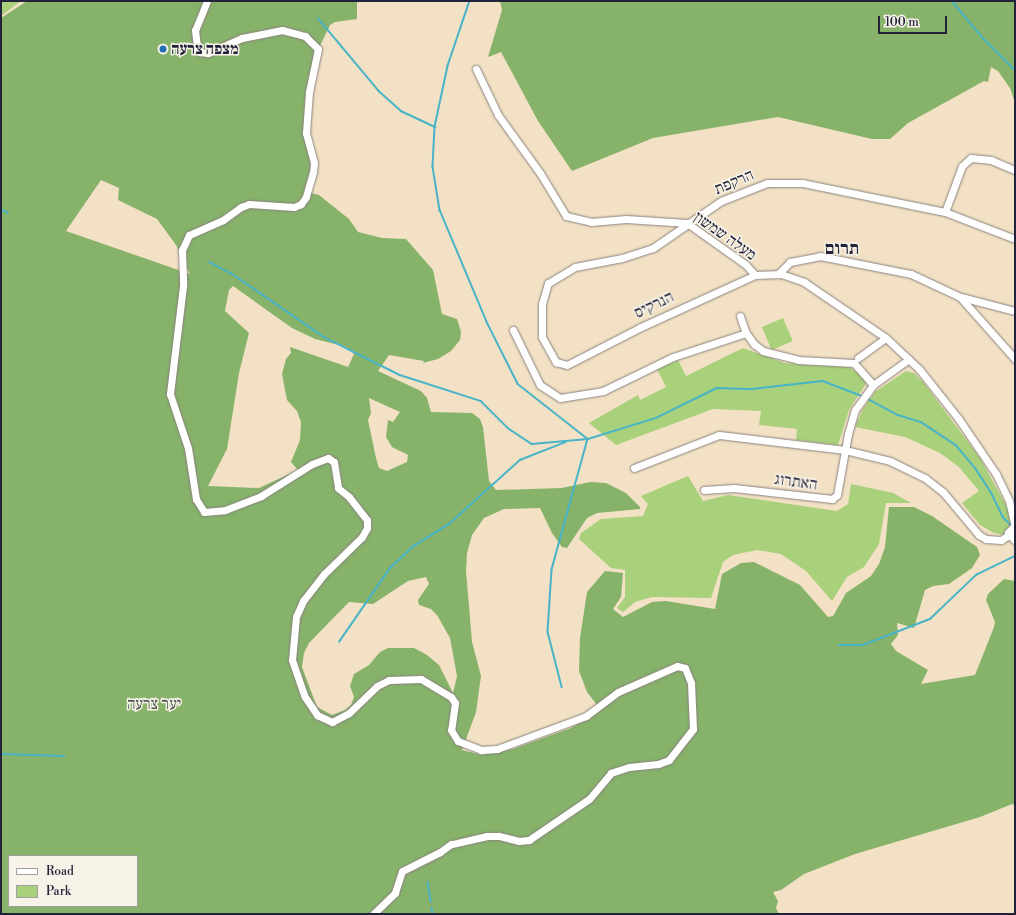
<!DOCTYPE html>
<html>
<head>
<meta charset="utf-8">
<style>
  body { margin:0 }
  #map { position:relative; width:1016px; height:915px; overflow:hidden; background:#f2e1c4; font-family:"Libre Bodoni","Frank Ruhl Libre",serif }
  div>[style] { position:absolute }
  .green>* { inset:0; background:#a9d07a; transform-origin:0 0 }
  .forest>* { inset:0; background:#86b26a }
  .stream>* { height:1.5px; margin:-0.75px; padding:0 0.75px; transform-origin:0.75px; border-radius:0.75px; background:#49b4c7 }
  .roads { filter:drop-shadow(0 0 1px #8a8280) drop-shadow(0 0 1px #8a8280) }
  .minor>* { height:7px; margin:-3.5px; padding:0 3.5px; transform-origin:3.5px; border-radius:3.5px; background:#fff }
  .major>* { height:8px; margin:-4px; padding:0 4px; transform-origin:4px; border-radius:4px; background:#fff }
  .dots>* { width:11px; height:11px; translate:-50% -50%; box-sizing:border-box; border:2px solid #f7f3e8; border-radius:50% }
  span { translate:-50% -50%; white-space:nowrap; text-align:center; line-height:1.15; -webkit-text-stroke:3px #f7f3e8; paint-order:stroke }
  .poi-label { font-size:16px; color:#22223b; font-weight:700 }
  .left { translate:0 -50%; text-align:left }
  .street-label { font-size:16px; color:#22223b }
  .park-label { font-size:16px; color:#4a564e }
  .quarter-label { font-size:18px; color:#22223b; font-weight:700 }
  .frame { position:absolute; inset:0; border:2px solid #22223b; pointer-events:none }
  .legend { position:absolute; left:8px; top:855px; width:130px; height:52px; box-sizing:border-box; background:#f7f3e8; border:1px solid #a29fa3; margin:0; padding:5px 7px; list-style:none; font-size:12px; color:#22223b }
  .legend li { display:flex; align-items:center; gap:8px; height:20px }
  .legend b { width:20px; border:1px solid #a29fa3 }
  .scale { position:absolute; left:878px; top:16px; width:69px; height:18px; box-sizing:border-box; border:2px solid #22223b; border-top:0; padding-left:5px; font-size:12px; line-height:14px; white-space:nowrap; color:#22223b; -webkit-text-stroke:3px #f7f3e8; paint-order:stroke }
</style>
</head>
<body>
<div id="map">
  <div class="green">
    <div style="clip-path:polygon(1px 1px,21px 1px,1px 16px)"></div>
    <div style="left:783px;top:318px;width:25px;height:23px;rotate:67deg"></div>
    <div style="clip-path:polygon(743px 348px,785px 363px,849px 367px,865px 378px,867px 382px,849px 410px,838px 445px,796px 440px,797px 429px,759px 425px,761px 411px,713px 409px,616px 445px,589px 423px,638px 395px,640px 400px,666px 387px,657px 369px,678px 360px,686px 376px)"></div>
    <div style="clip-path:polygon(906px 371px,914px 373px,923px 382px,980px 458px,1008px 509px,1013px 523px,1005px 535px,994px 533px,980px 525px,962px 503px,979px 491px,959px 467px,940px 453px,905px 437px,855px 427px,863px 409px,875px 392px)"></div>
    <div style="clip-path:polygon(688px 476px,703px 501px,728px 495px,837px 511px,848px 504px,851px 484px,893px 493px,911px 503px,886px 503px,879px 544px,864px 567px,847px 577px,832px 601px,806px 571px,781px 554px,757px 550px,733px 555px,723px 562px,711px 598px,652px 597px,635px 602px,623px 612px,617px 608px,625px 597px,625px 570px,611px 568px,579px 539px,581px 533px,601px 519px,643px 516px,648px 504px,641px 496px)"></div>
  </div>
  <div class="forest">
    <div style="clip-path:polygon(evenodd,27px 1px,357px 1px,357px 19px,335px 22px,330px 25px,317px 52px,308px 130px,311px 170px,307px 192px,319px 195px,349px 219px,358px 232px,382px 238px,406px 239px,433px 270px,442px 314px,457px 319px,461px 332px,460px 340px,451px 351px,438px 359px,423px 363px,424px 361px,389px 355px,378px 371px,421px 391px,427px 398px,431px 412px,472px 413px,480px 419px,483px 427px,489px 481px,496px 490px,562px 488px,590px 482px,606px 483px,626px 493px,640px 507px,640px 509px,597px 513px,587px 518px,567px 548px,562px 547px,552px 533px,540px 508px,504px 509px,484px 518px,472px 535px,467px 553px,466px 571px,472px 642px,481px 676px,476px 712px,462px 750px,482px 755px,513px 749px,571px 728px,601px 710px,587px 692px,579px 671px,580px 638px,587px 592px,605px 571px,623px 573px,621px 597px,613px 609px,623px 617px,652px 602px,666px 601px,715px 609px,722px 574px,741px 563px,754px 562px,800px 585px,828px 617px,833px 616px,846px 593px,871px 576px,879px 564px,885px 547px,889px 507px,914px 507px,932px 516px,977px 547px,980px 555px,972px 568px,949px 584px,933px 586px,925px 590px,914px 628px,897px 623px,898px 635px,891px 644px,896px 651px,928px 670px,921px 684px,975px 675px,994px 627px,995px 622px,986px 600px,988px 594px,1004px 579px,1015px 581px,1015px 805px,1012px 804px,980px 817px,855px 854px,804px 874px,781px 890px,773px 892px,778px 901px,776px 908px,779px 914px,1px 914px,1px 18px,27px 1px,101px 180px,119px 188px,118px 200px,157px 219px,176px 245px,190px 274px,66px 231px,101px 180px,27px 1px,233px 286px,292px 328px,315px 339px,347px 347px,354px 354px,348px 367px,290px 347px,291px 353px,286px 359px,282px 374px,287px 400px,297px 411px,301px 422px,300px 440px,291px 462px,298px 470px,259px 488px,208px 486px,227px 449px,239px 373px,249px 333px,225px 311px,229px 290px,233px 286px,27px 1px,369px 398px,400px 412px,393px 422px,388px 420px,386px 437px,392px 447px,408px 455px,407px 462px,387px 471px,379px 468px,376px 458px,368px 420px,371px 413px,369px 398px,27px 1px,426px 577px,429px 584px,418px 600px,419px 605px,431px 609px,437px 615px,450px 638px,457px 676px,453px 693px,439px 665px,427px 655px,414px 648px,388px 648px,380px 652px,369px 665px,354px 674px,350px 686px,354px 697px,351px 705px,345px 710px,332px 715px,317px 707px,302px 667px,304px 653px,309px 643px,349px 602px,373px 604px,408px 581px,426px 577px,27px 1px,9px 856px,137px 856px,137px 906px,9px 906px,9px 856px)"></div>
    <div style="clip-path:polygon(500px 1px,1015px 1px,1015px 103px,1010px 88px,998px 71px,991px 67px,988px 82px,984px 81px,908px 123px,890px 139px,872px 139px,778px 117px,653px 138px,572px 171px,538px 121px,501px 52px,488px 57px,502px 10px)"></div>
  </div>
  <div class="stream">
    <div style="left:470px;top:1px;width:69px;rotate:108.7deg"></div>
    <div style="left:448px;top:66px;width:62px;rotate:102deg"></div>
    <div style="left:435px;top:127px;width:40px;rotate:92.9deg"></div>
    <div style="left:433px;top:167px;width:44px;rotate:80.8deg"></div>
    <div style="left:440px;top:210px;width:124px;rotate:67.2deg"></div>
    <div style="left:488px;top:324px;width:67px;rotate:63.4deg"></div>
    <div style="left:518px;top:384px;width:89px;rotate:38.2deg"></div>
    <div style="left:588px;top:439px;width:136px;rotate:105.4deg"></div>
    <div style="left:552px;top:570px;width:62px;rotate:93.7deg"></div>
    <div style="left:548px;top:632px;width:57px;rotate:75.7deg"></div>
    <div style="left:952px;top:1px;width:50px;rotate:49.9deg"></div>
    <div style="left:984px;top:39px;width:44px;rotate:45deg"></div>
    <div style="left:318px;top:18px;width:95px;rotate:50.1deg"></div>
    <div style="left:379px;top:91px;width:30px;rotate:42deg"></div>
    <div style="left:401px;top:111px;width:38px;rotate:25deg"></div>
    <div style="left:1px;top:209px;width:8px;rotate:30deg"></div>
    <div style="left:209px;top:262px;width:25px;rotate:27deg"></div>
    <div style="left:231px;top:273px;width:113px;rotate:34.5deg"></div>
    <div style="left:324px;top:337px;width:85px;rotate:26.6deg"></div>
    <div style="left:400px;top:375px;width:85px;rotate:17.8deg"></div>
    <div style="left:481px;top:401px;width:38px;rotate:45deg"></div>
    <div style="left:508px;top:428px;width:29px;rotate:34deg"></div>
    <div style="left:532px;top:444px;width:56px;rotate:-5.1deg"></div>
    <div style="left:588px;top:439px;width:71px;rotate:-17.2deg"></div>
    <div style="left:656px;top:418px;width:68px;rotate:-26.2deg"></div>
    <div style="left:717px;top:388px;width:35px;rotate:2deg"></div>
    <div style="left:752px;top:389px;width:71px;rotate:-6.4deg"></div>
    <div style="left:823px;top:381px;width:42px;rotate:21deg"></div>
    <div style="left:866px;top:398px;width:36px;rotate:28deg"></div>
    <div style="left:898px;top:415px;width:24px;rotate:17deg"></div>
    <div style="left:921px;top:422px;width:42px;rotate:33.3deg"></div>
    <div style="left:956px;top:445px;width:31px;rotate:50deg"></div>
    <div style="left:976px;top:469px;width:30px;rotate:57deg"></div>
    <div style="left:992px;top:494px;width:25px;rotate:64deg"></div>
    <div style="left:1003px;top:517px;width:11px;rotate:45deg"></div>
    <div style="left:339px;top:642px;width:90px;rotate:-55.4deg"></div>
    <div style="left:390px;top:568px;width:33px;rotate:-43deg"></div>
    <div style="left:414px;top:546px;width:41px;rotate:-32.2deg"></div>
    <div style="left:449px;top:524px;width:96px;rotate:-42deg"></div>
    <div style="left:520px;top:460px;width:49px;rotate:-21.4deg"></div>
    <div style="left:839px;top:645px;width:24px"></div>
    <div style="left:863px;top:645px;width:72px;rotate:-21.2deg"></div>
    <div style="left:930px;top:619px;width:64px;rotate:-43.7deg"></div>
    <div style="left:976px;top:575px;width:43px;rotate:-26deg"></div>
    <div style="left:1px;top:754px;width:63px;rotate:1.8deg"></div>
    <div style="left:428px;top:882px;width:20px;rotate:81deg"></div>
    <div style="left:432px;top:908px;width:6px;rotate:81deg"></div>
  </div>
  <div class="roads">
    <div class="minor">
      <div style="left:207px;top:1px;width:31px;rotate:112deg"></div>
      <div style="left:195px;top:30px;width:17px;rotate:83deg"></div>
      <div style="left:197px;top:47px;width:6px;rotate:59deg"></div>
      <div style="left:200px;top:52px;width:8px;rotate:7deg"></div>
      <div style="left:208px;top:53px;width:37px;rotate:-24deg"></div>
      <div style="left:242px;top:38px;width:41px;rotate:-11.3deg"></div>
      <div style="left:282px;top:30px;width:24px;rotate:15deg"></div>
      <div style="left:305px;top:36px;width:18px;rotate:45deg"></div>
      <div style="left:318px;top:49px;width:44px;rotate:101.8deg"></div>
      <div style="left:309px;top:92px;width:41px;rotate:94.2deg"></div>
      <div style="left:306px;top:133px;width:31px;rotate:75deg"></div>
      <div style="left:314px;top:163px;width:9px;rotate:96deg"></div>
      <div style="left:313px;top:172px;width:26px;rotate:106deg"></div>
      <div style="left:306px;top:197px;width:9px;rotate:126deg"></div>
      <div style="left:301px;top:204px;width:8px;rotate:157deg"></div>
      <div style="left:294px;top:207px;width:45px;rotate:-176.2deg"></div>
      <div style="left:249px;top:204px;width:9px;rotate:159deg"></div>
      <div style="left:241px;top:207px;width:22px;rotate:144deg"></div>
      <div style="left:223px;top:220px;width:37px;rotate:156deg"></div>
      <div style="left:189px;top:235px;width:17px;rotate:115deg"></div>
      <div style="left:182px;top:250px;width:36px;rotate:88deg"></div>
      <div style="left:183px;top:286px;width:109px;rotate:96.9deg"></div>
      <div style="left:170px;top:394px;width:57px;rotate:71.6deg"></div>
      <div style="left:188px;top:448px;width:52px;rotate:81.1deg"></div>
      <div style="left:196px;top:499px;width:15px;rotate:58deg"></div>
      <div style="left:204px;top:512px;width:21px;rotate:-5deg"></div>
      <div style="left:225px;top:510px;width:39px;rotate:-21deg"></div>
      <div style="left:261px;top:496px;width:60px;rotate:-32.1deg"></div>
      <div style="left:312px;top:464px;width:17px;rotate:-21deg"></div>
      <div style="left:328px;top:458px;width:7px;rotate:34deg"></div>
      <div style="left:334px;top:462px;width:26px;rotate:81deg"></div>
      <div style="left:338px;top:488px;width:14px;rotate:39deg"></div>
      <div style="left:349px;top:497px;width:29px;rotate:52deg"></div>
      <div style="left:367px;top:520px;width:8px;rotate:90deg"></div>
      <div style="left:367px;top:528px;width:10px;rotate:119deg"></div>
      <div style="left:362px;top:537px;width:53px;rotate:135.8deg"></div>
      <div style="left:324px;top:574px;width:34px;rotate:128deg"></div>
      <div style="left:303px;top:601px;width:17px;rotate:114deg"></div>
      <div style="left:296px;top:617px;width:43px;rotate:95.3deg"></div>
      <div style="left:292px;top:660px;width:39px;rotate:71deg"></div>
      <div style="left:305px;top:697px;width:22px;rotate:56deg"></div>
      <div style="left:317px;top:715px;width:17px;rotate:25deg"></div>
      <div style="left:332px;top:722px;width:19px;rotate:-28deg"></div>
      <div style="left:349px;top:713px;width:39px;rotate:-44deg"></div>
      <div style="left:377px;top:686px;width:13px;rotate:-27deg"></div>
      <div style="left:389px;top:680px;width:32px;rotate:-2deg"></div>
      <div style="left:421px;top:679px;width:35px;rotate:31deg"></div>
      <div style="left:451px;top:697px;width:7px;rotate:56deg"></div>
      <div style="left:455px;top:703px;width:27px;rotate:98deg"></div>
      <div style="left:451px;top:730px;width:13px;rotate:58deg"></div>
      <div style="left:458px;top:741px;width:25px;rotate:21deg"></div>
      <div style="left:481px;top:750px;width:16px;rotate:-4deg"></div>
      <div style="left:497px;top:749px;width:95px;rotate:-20.3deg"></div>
      <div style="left:586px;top:716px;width:40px;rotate:-37deg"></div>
      <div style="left:618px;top:692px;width:64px;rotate:-23.8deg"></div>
      <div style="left:677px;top:666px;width:8px;rotate:14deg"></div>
      <div style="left:685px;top:668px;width:16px;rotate:68deg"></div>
      <div style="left:691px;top:683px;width:46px;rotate:87.5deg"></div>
      <div style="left:693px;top:729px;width:39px;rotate:128deg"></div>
      <div style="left:669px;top:760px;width:12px;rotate:160deg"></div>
      <div style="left:658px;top:764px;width:29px;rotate:174deg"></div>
      <div style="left:629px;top:767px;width:19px;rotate:162deg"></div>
      <div style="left:611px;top:773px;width:34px;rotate:130deg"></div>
      <div style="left:589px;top:799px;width:73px;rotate:145.7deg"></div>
      <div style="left:529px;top:840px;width:10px;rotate:174deg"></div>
      <div style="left:519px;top:841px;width:21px;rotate:-166deg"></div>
      <div style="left:499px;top:836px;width:12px;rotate:180deg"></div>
      <div style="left:487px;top:836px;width:37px;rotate:167deg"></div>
      <div style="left:451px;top:844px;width:14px;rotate:144deg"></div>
      <div style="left:440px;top:852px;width:42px;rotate:153.4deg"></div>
      <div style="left:402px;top:871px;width:23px;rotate:108deg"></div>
      <div style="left:395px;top:893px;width:30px;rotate:136deg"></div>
      <div style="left:476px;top:69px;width:51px;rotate:64.4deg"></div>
      <div style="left:498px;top:115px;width:72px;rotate:54.1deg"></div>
      <div style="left:540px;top:173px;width:50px;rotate:58.8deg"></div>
      <div style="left:566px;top:216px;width:26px;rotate:13deg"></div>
      <div style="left:591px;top:222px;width:35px;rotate:-5deg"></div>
      <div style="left:626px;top:219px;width:61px;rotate:3.8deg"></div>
      <div style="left:687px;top:223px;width:72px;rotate:35.4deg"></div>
      <div style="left:746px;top:265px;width:13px;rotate:48deg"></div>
      <div style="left:945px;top:212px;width:49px;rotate:-69.7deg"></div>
      <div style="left:962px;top:166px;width:12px;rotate:-42deg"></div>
      <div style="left:971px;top:158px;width:20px;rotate:6deg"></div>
      <div style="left:991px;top:160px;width:26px;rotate:23deg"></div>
      <div style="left:1015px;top:239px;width:75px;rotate:-158.9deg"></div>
      <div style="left:945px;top:212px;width:145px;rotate:-168.5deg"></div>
      <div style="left:803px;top:183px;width:36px;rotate:180deg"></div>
      <div style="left:767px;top:183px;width:49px;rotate:158.6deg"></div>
      <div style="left:721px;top:201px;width:83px;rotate:145.3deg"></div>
      <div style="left:653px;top:248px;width:33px;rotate:162deg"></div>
      <div style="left:622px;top:258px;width:48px;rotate:169.2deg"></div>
      <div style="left:575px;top:267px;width:31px;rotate:149deg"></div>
      <div style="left:548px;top:283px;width:22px;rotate:106deg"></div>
      <div style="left:542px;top:304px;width:33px;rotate:90deg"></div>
      <div style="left:542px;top:337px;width:29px;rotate:61deg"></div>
      <div style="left:556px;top:362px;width:11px;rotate:15deg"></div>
      <div style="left:567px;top:365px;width:83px;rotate:-27.2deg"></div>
      <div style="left:641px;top:327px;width:125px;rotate:-24.5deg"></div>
      <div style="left:755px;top:275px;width:26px;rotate:-2deg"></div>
      <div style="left:781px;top:274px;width:24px;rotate:19deg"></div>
      <div style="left:804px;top:282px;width:99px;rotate:34.3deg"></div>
      <div style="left:886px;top:338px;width:45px;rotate:43.2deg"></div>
      <div style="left:919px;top:369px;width:63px;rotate:51.5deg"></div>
      <div style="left:958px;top:418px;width:68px;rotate:55.8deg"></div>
      <div style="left:996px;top:474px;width:30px;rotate:64deg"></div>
      <div style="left:1009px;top:501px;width:26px;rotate:77deg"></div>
      <div style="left:778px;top:274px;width:17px;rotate:-45deg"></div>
      <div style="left:790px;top:262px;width:31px;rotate:-11deg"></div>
      <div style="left:820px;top:256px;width:93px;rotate:11.2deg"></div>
      <div style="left:911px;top:274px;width:54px;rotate:25.1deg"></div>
      <div style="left:960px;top:297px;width:83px;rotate:48.4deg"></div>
      <div style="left:961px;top:297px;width:56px;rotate:14.5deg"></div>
      <div style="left:740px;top:316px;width:18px;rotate:71deg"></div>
      <div style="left:746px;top:333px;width:14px;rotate:54deg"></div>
      <div style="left:754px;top:344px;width:11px;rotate:38deg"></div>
      <div style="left:763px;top:351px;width:36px;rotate:14deg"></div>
      <div style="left:798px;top:360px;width:56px;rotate:3.1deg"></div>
      <div style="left:854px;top:363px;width:29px;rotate:49deg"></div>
      <div style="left:513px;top:330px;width:61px;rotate:63.9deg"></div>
      <div style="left:540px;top:385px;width:24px;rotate:33deg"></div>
      <div style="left:560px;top:398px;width:44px;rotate:-9.2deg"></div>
      <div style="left:603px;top:391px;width:78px;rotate:-25.9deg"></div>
      <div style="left:673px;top:357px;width:77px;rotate:-18.2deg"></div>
      <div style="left:858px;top:358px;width:34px;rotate:-36deg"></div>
      <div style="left:634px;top:468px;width:91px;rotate:-21.2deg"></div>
      <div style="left:719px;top:435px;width:127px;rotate:6.8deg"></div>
      <div style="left:845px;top:450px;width:46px;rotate:13.7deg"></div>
      <div style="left:890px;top:461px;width:39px;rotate:26deg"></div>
      <div style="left:925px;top:478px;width:23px;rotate:38deg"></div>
      <div style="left:943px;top:492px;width:56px;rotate:50.1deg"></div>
      <div style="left:979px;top:535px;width:8px;rotate:30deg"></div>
      <div style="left:986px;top:539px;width:15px;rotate:4deg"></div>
      <div style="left:1001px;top:540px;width:9px;rotate:-32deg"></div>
      <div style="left:704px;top:490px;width:30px;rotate:-4deg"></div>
      <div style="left:734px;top:488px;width:99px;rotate:6.4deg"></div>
      <div style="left:832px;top:499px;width:6px;rotate:-39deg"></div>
      <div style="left:837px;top:495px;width:62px;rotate:-79.8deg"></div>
      <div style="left:848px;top:434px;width:25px;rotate:-74deg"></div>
      <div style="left:855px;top:410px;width:31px;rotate:-54deg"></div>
      <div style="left:873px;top:385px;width:44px;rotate:-35.8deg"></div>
    </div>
    <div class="major">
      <div style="left:1015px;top:527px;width:8px;rotate:135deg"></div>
      <div style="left:1009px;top:533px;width:9px;rotate:49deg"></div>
    </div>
  </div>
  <div class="dots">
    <div style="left:163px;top:49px;background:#1f6fb2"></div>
  </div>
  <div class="poi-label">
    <span class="left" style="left:171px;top:49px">מצפה צרעה</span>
  </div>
  <div class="street-label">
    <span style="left:734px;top:182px;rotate:-23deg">הרקפת</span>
    <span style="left:725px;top:236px;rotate:35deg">מעלה שמשון</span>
    <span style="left:654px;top:305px;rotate:-26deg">הנרקיס</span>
    <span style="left:796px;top:482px;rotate:8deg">האתרוג</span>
  </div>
  <div class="park-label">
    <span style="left:154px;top:704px">יער צרעה</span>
  </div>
  <div class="quarter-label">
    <span style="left:842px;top:249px">תרום</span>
  </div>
  <div class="frame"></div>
  <ul class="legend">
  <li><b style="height:5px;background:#fff"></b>Road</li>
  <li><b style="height:11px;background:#a9d07a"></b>Park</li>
  </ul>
  <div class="scale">100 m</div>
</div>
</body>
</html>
